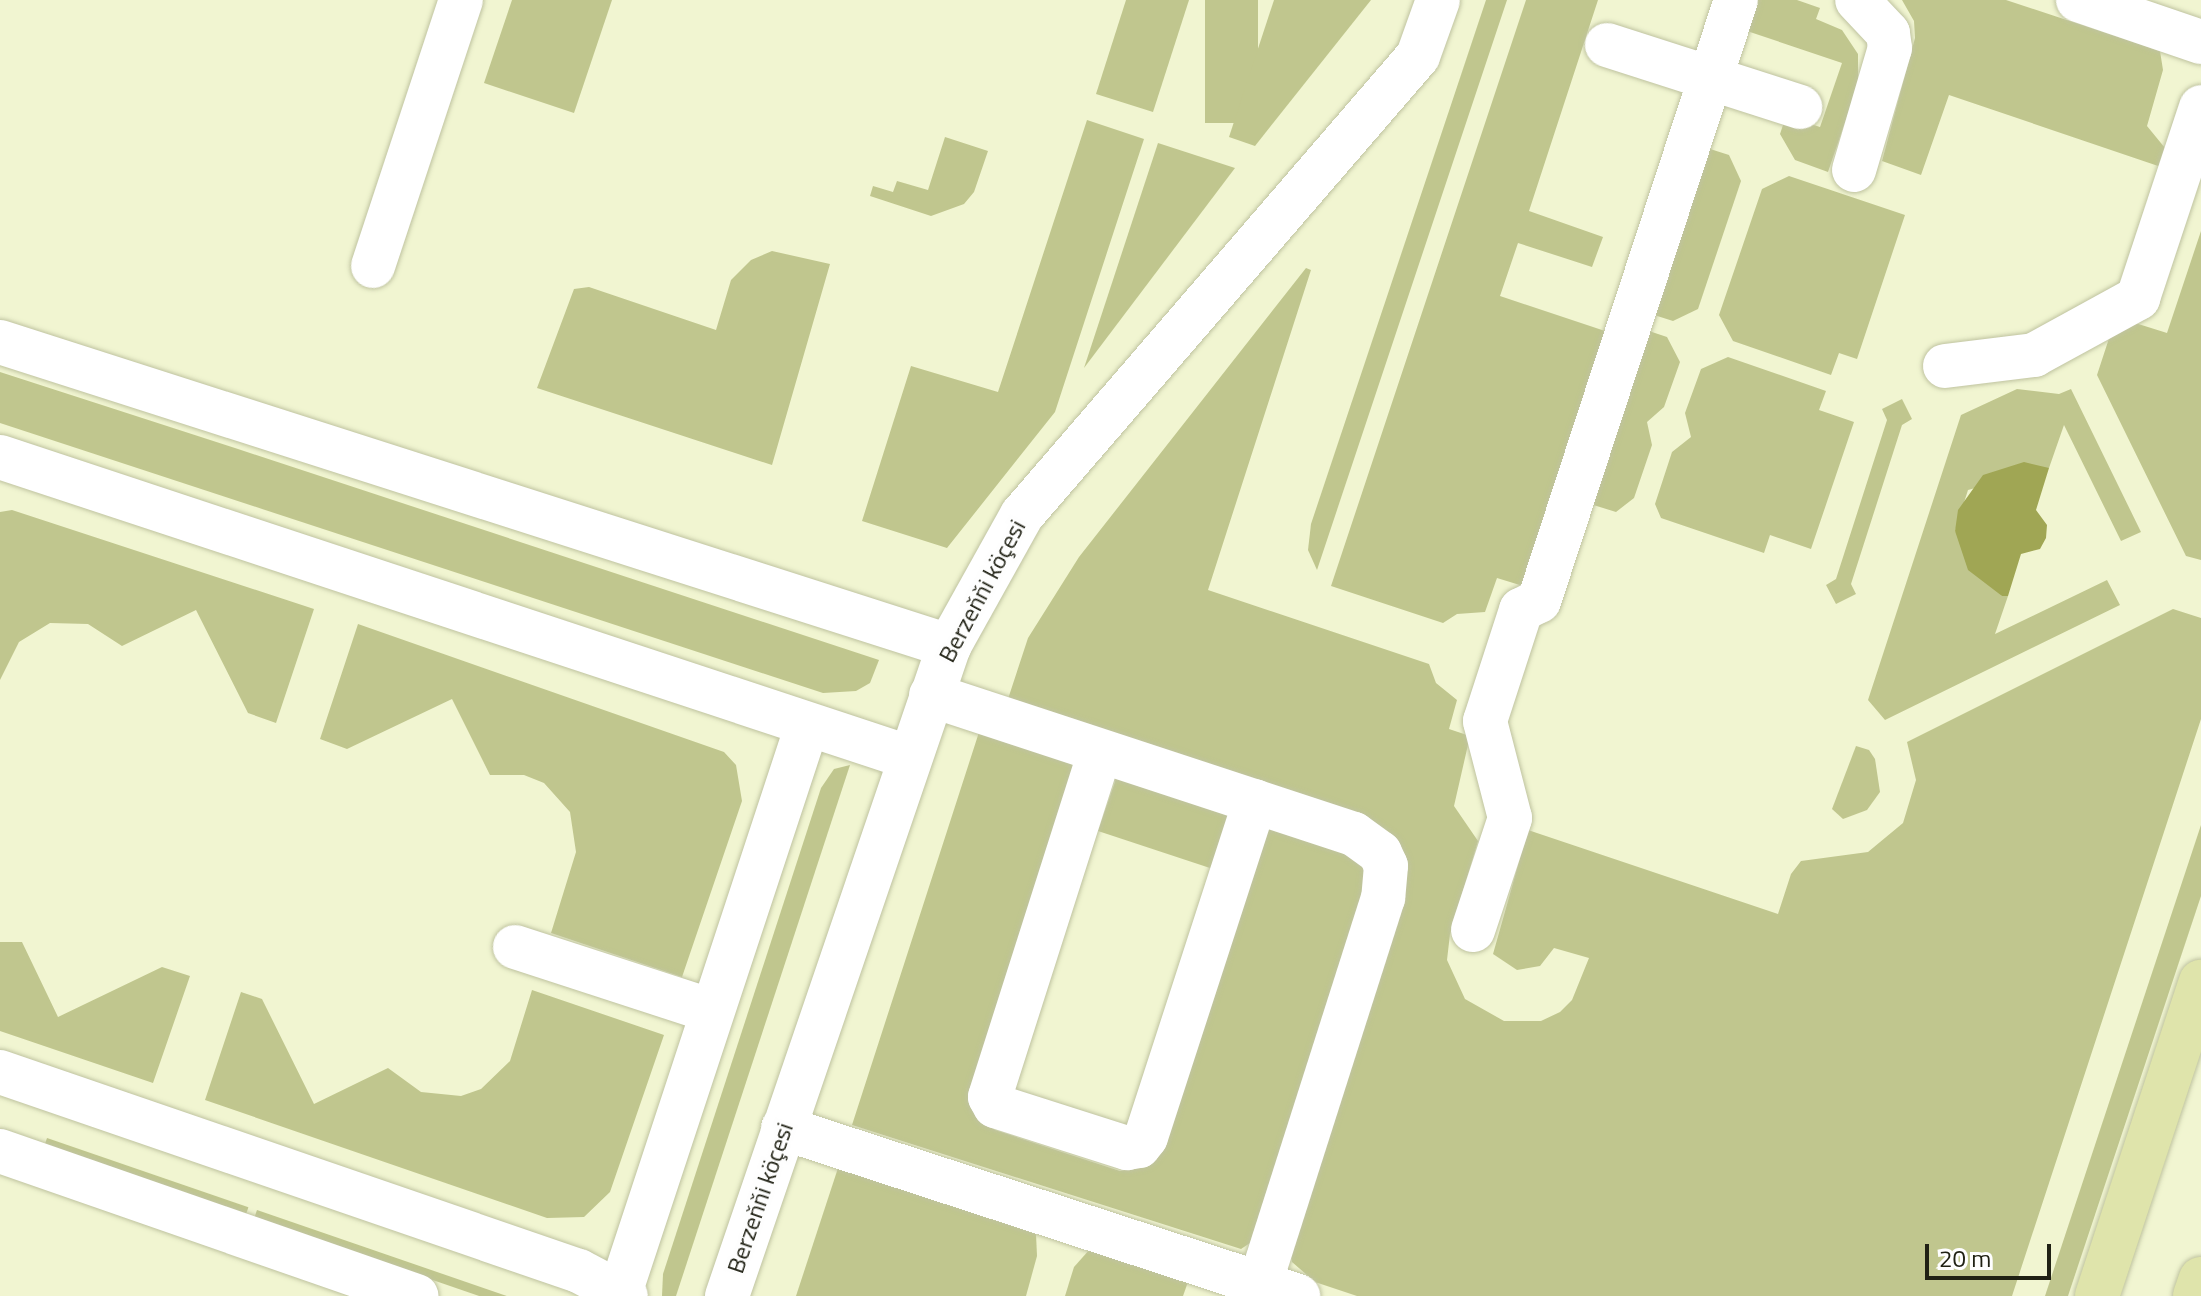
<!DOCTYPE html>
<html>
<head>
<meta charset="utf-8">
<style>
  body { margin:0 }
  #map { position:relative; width:2201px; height:1296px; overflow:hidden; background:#f1f5d1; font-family:"Titillium Web",sans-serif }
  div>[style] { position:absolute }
  .green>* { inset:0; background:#c0c68e; transform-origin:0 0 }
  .water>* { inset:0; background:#a0a654 }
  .roads { filter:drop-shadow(0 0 2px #bfc3a0) drop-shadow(0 0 2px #bfc3a0) }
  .minor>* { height:44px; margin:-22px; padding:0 22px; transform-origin:22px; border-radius:22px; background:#fff }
  .major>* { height:44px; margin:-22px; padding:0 22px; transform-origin:22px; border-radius:22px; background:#dfe4ab }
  span { translate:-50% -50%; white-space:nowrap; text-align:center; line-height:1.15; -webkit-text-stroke:8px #fefefe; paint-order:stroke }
  .street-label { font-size:24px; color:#202114 }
  .scale { position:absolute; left:1925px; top:1244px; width:126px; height:36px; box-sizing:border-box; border:4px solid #202114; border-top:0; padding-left:10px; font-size:24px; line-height:28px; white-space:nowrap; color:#202114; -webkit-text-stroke:6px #fefefe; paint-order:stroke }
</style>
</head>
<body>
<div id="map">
  <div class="green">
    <div style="clip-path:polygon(512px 0,612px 0,574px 113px,484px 83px)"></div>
    <div style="clip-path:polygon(1126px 0,1189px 0,1153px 112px,1096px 94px)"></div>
    <div style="left:1205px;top:0;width:53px;height:123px"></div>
    <div style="clip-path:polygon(1274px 0,1371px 0,1255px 146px,1229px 137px)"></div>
    <div style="clip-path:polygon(1486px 0,1507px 0,1317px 570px,1308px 550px,1311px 524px)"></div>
    <div style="clip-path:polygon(1526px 0,1598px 0,1529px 211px,1603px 237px,1592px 267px,1518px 243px,1500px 296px,1608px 332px,1523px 586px,1497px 578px,1485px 612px,1457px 614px,1443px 623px,1331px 586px)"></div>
    <div style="clip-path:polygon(1757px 0,1797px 0,1820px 8px,1816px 19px,1842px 30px,1858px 54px,1858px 84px,1828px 172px,1795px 160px,1780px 134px,1786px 116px,1820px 127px,1842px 63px,1747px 31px)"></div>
    <div style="clip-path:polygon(1902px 0,2006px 0,2160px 51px,2163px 70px,2147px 126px,2165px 148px,2167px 169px,1949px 95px,1921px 175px,1882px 161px,1915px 38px,1914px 21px)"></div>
    <div style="clip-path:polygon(1087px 120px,1144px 139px,1055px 412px,947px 548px,862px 521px,911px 366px,998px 392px)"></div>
    <div style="clip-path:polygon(945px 137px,988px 151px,974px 192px,964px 204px,931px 216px,870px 196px,873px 186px,893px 192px,897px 181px,928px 190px)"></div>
    <div style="clip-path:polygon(1158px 143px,1235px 168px,1084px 368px)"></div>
    <div style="clip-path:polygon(1707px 148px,1729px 155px,1741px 181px,1698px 309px,1673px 321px,1651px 314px)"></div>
    <div style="clip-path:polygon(1789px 176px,1905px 215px,1857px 359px,1839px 353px,1831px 375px,1733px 341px,1719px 315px,1762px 189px)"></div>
    <div style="clip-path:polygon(2201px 231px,2201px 560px,2186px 556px,2097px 375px,2116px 317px,2167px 333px)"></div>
    <div style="clip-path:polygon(772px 251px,830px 264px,772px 465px,537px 388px,574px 289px,589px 287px,716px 330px,731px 280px,751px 260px)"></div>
    <div style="clip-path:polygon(1306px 268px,1311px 270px,1208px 590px,1429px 664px,1436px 683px,1457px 700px,1449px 729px,1470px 736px,1454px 806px,1478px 841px,1450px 934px,1447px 960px,1465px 999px,1504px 1021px,1541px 1021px,1560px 1012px,1572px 1000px,1589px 958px,1554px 948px,1540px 966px,1517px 970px,1493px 954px,1528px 830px,1778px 914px,1791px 874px,1801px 861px,1868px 852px,1903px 823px,1916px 780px,1907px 742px,2173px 609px,2201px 618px,2201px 719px,2012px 1296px,1357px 1296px,1315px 1282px,1292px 1262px,1290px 1250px,1403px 865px,1008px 699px,1028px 638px,1079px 557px)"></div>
    <div style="clip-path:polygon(1646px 330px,1667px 337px,1680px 362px,1664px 407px,1647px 422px,1652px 445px,1634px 498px,1616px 512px,1587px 503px)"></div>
    <div style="clip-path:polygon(1728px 357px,1826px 391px,1819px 410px,1854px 422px,1811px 549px,1770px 535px,1764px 553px,1661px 518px,1655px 504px,1672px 452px,1691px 437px,1685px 413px,1701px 369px)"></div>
    <div style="clip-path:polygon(0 372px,238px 449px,879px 660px,870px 683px,856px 691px,823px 693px,0 423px)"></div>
    <div style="clip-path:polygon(2017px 389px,2059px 394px,2071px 389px,2141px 532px,2121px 541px,2064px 425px,2049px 468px,1968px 490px,1955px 531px,2002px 596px,2008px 596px,1995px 634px,2107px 580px,2120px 605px,1885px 720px,1868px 700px,1961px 415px)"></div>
    <div style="clip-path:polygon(1902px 399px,1912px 419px,1902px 425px,1851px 584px,1856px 594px,1836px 604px,1826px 585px,1836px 579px,1887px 420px,1882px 409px)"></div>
    <div style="clip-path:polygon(12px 510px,314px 609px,276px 723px,248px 713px,196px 610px,122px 646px,88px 624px,50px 623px,19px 642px,0 680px,0 512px)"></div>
    <div style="clip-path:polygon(358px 624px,724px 752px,736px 765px,742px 801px,682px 977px,551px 933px,576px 852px,570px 812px,544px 783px,524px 775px,490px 775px,452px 699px,347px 749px,320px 739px)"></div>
    <div style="clip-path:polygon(981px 726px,1070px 757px,1074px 769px,984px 1123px,995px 1130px,1120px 1171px,1146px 1167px,1155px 1159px,1266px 831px,1277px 823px,1355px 848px,1370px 873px,1250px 1243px,1241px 1249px,852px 1125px)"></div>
    <div style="clip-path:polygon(1856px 746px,1869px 750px,1875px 759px,1880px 792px,1867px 810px,1843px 819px,1832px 809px)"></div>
    <div style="clip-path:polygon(850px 765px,676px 1296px,662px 1296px,663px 1274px,821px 788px,834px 769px)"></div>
    <div style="clip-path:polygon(1116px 779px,1224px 807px,1228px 820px,1213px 869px,1098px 831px)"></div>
    <div style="clip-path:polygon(2201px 825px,2201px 896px,2068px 1296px,2045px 1296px)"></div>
    <div style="clip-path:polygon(0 942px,22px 942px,58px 1017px,162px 967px,190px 976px,153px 1083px,0 1031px)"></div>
    <div style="clip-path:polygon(532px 990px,664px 1035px,610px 1192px,584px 1217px,547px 1218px,205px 1100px,241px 992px,262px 999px,314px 1104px,388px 1068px,421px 1092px,461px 1096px,481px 1089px,510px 1061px)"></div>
    <div style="left:47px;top:1138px;width:213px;height:10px;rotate:19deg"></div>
    <div style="clip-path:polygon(838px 1168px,1036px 1234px,1037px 1256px,1026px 1296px,796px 1296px)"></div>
    <div style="left:257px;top:1210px;width:267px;height:9px;rotate:19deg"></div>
    <div style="clip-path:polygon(1090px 1249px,1189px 1279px,1183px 1296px,1065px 1296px,1074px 1267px)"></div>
  </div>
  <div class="water">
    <div style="clip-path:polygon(2024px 462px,2049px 468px,2036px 510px,2047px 525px,2046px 538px,2040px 549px,2021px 554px,2008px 596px,2002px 596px,1968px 570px,1955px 531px,1958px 510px,1983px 475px)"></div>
  </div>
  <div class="roads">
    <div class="minor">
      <div style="left:2078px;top:0;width:130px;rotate:18.9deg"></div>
      <div style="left:1607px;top:45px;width:203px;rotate:17.8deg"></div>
      <div style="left:1854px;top:170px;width:127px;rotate:-73.6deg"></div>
      <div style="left:1890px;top:48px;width:15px;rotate:-98deg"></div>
      <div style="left:1888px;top:33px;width:45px;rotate:-133.2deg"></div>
      <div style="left:373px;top:266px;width:280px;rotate:-71.7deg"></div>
      <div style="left:0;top:342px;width:997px;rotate:17.76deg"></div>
      <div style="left:1945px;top:366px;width:90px;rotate:-7deg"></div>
      <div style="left:2034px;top:355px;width:119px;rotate:-28.7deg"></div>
      <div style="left:2138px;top:298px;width:201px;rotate:-71.7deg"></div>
      <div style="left:0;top:457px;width:956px;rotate:18.28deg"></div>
      <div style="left:931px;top:695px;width:445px;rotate:18.2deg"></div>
      <div style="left:1354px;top:834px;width:32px;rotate:36deg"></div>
      <div style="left:1380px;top:853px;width:14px;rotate:65deg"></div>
      <div style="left:1386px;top:866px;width:32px;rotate:95deg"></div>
      <div style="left:1383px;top:898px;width:405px;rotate:107.7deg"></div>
      <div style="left:1100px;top:752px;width:362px;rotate:107.7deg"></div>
      <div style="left:990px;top:1097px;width:10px;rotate:61deg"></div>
      <div style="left:995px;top:1106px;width:139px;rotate:17.7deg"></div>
      <div style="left:1127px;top:1148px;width:12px;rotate:-9deg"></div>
      <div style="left:1139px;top:1146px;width:11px;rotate:-52deg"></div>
      <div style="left:1146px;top:1137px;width:353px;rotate:-72deg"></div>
      <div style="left:1473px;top:930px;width:118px;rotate:-71.7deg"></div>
      <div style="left:1510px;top:818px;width:100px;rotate:-104.5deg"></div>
      <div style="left:1485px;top:721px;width:117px;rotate:-72deg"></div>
      <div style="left:1521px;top:610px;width:20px;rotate:-27deg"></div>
      <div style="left:1539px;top:601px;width:632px;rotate:-71.85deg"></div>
      <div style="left:515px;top:947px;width:207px;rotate:18deg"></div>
      <div style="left:0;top:1072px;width:612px;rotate:18.97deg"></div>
      <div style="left:579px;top:1271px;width:53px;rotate:28deg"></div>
      <div style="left:783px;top:1128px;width:542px;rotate:18.07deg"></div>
      <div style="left:0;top:1151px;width:441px;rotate:19.2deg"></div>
      <div style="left:619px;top:1296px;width:600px;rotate:-71.75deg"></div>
      <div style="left:727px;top:1296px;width:687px;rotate:-71.14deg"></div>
      <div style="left:949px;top:646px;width:150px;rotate:-60.9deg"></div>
      <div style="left:1022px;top:515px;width:606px;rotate:-49.21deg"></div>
      <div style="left:1418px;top:56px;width:59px;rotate:-70.3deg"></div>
    </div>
    <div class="major">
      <div style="left:2097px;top:1296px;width:331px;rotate:-71.7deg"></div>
      <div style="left:2195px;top:1296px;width:18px;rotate:-71deg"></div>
    </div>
  </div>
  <div class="street-label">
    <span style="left:982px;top:591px;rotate:-62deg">Berzeňňi köçesi</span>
    <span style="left:760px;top:1198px;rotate:-71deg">Berzeňňi köçesi</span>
  </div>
  <div class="scale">20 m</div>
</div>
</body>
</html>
